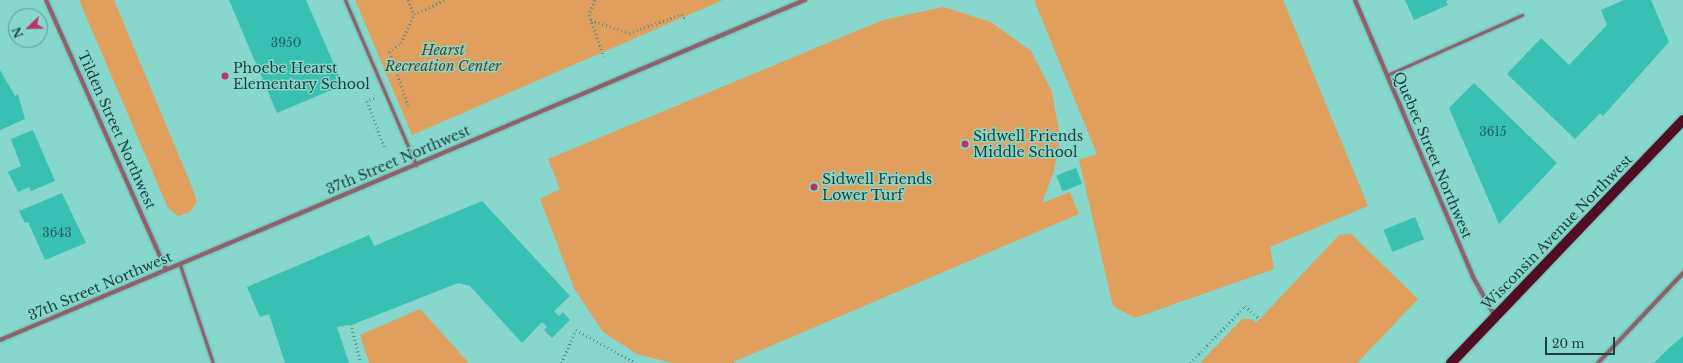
<!DOCTYPE html>
<html>
<head>
<meta charset="utf-8">
<style>
  body { margin:0 }
  #map { position:relative; width:1683px; height:363px; overflow:hidden; background:#87d7cc; font-family:"Libre Baskerville",serif }
  div>[style] { position:absolute }
  .green>* { inset:0; background:#e09f5c }
  .building>* { inset:0; background:#38c0b3; transform-origin:0 0 }
  .path>* { height:2.5px; margin-top:-1.25px; transform-origin:0; background:repeating-linear-gradient(90deg,#569189 0 1px,transparent 0 4px) }
  .roads { filter:drop-shadow(0 0 1px #6eb3a9) drop-shadow(0 0 1px #6eb3a9) }
  .lane>* { height:3px; margin:-1.5px; padding:0 1.5px; transform-origin:1.5px; border-radius:1.5px; background:#905f6a }
  .street>* { height:4px; margin:-2px; padding:0 2px; transform-origin:2px; border-radius:2px; background:#905f6a }
  .primary>* { height:10px; margin:-5px; padding:0 5px; transform-origin:5px; border-radius:5px; background:#500e25 }
  .dots>* { width:11px; height:11px; translate:-50% -50%; box-sizing:border-box; border:2px solid #87d7cc; border-radius:50% }
  span { translate:-50% -50%; white-space:nowrap; text-align:center; line-height:1.15; -webkit-text-stroke:3px #87d7cc; paint-order:stroke }
  .number-label { font-size:12px; color:#245f59 }
  .number-label span { -webkit-text-stroke-width:0 }
  .park-label { font-size:14px; color:#623f1b; font-style:italic }
  .poi-label { font-size:14px; color:#1d3f3b }
  .left { translate:0 -50%; text-align:left }
  .street-label { font-size:14px; color:#1d3f3b }
  .north { position:absolute; left:8px; top:8px; width:40px; height:40px; box-sizing:border-box; background:#87d7cc; border:1px solid #5d9a92; border-radius:50%; rotate:247deg; font-size:11px; font-weight:700; line-height:16px; text-align:center; color:#1d3f3b }
  .north::after { content:''; display:block; margin:auto; width:14px; height:18px; background:#bf3161; clip-path:polygon(50% 0,100% 100%,50% 72%,0 100%) }
  .scale { position:absolute; left:1545px; top:337px; width:70px; height:18px; box-sizing:border-box; border:2px solid #1d3f3b; border-top:0; padding-left:5px; font-size:12px; line-height:14px; white-space:nowrap; color:#1d3f3b; -webkit-text-stroke:3px #87d7cc; paint-order:stroke }
</style>
</head>
<body>
<div id="map">
  <div class="green">
    <div style="clip-path:polygon(79px 0,114px 0,194px 192px,197px 202px,190px 212px,178px 216px,168px 208px)"></div>
    <div style="clip-path:polygon(355px 0,723px 0,412px 135px)"></div>
    <div style="clip-path:polygon(1034px 0,1283px 0,1368px 206px,1270px 247px,1274px 269px,1135px 318px,1113px 306px,1079px 160px,1097px 154px)"></div>
    <div style="clip-path:polygon(943px 7px,991px 22px,1031px 51px,1052px 92px,1060px 138px,1054px 171px,1042px 203px,1070px 192px,1079px 214px,731px 363px,672px 363px,637px 354px,603px 332px,574px 288px,540px 199px,560px 189px,548px 159px,883px 20px)"></div>
    <div style="clip-path:polygon(1351px 234px,1418px 299px,1357px 363px,1200px 363px,1242px 319px,1252px 319px,1256px 323px,1339px 235px)"></div>
    <div style="clip-path:polygon(420px 309px,469px 363px,369px 363px,360px 335px)"></div>
  </div>
  <div class="building">
    <div style="clip-path:polygon(229px 0,306px 0,343px 85px,277px 113px)"></div>
    <div style="clip-path:polygon(1405px 0,1448px 0,1446px 1px,1448px 5px,1414px 20px)"></div>
    <div style="clip-path:polygon(1624px 0,1651px 0,1669px 42px,1603px 116px,1600px 113px,1575px 139px,1507px 74px,1541px 38px,1569px 65px,1607px 25px,1601px 10px)"></div>
    <div style="clip-path:polygon(0 70px,15px 96px,18px 94px,25px 119px,0 130px)"></div>
    <div style="clip-path:polygon(1474px 83px,1557px 163px,1499px 224px,1449px 108px)"></div>
    <div style="clip-path:polygon(33px 130px,55px 181px,31px 191px,29px 187px,18px 192px,8px 172px,21px 166px,11px 139px)"></div>
    <div style="left:1076px;top:168px;width:17px;height:21px;rotate:69deg"></div>
    <div style="clip-path:polygon(62px 193px,86px 243px,45px 260px,28px 222px,25px 223px,19px 211px)"></div>
    <div style="clip-path:polygon(482px 201px,570px 296px,554px 311px,559px 316px,563px 312px,570px 320px,552px 338px,544px 330px,547px 327px,542px 322px,522px 343px,470px 286px,458px 283px,354px 324px,337px 327px,349px 363px,285px 363px,269px 314px,260px 317px,247px 287px,369px 235px,374px 246px)"></div>
    <div style="left:1415px;top:217px;width:24px;height:34px;rotate:68deg"></div>
    <div style="clip-path:polygon(1683px 336px,1683px 363px,1654px 363px,1669px 348px)"></div>
  </div>
  <div class="path">
    <div style="left:408px;top:0;width:15px;rotate:67deg"></div>
    <div style="left:595px;top:0;width:16px;rotate:112deg"></div>
    <div style="left:589px;top:15px;width:44px;rotate:69.9deg"></div>
    <div style="left:591px;top:20px;width:40px;rotate:18.9deg"></div>
    <div style="left:629px;top:33px;width:56px;rotate:-19.7deg"></div>
    <div style="left:682px;top:14px;width:8px;rotate:60deg"></div>
    <div style="left:374px;top:98px;width:8px;rotate:157deg"></div>
    <div style="left:367px;top:101px;width:50px;rotate:69deg"></div>
    <div style="left:408px;top:106px;width:57px;rotate:-109.4deg"></div>
    <div style="left:389px;top:52px;width:15px;rotate:-37deg"></div>
    <div style="left:401px;top:43px;width:32px;rotate:-66deg"></div>
    <div style="left:414px;top:14px;width:34px;rotate:-24deg"></div>
    <div style="left:351px;top:324px;width:40px;rotate:75.6deg"></div>
    <div style="left:561px;top:363px;width:36px;rotate:-66deg"></div>
    <div style="left:576px;top:330px;width:68px;rotate:28.8deg"></div>
    <div style="left:733px;top:363px;width:1px;rotate:-45deg"></div>
    <div style="left:1190px;top:363px;width:79px;rotate:-46deg"></div>
    <div style="left:1245px;top:306px;width:20px;rotate:41deg"></div>
  </div>
  <div class="roads">
    <div class="lane">
      <div style="left:345px;top:0;width:180px;rotate:66.7deg"></div>
      <div style="left:1387px;top:75px;width:148px;rotate:-24deg"></div>
      <div style="left:180px;top:265px;width:103px;rotate:71.4deg"></div>
    </div>
    <div class="street">
      <div style="left:46px;top:0;width:295px;rotate:66deg"></div>
      <div style="left:1355px;top:0;width:301px;rotate:66.9deg"></div>
      <div style="left:1473px;top:277px;width:45px;rotate:60.6deg"></div>
      <div style="left:0;top:340px;width:874px;rotate:-22.9deg"></div>
      <div style="left:1598px;top:363px;width:124px;rotate:-46.6deg"></div>
    </div>
    <div class="primary">
      <div style="left:1451px;top:363px;width:336px;rotate:-46.3deg"></div>
    </div>
  </div>
  <div class="dots">
    <div style="left:225px;top:76px;background:#bf3161"></div>
    <div style="left:965px;top:144px;background:#bf3161"></div>
    <div style="left:814px;top:187px;background:#bf3161"></div>
  </div>
  <div class="number-label">
    <span style="left:286px;top:43px">3950</span>
    <span style="left:1493px;top:132px">3615</span>
    <span style="left:57px;top:233px">3643</span>
  </div>
  <div class="park-label">
    <span style="left:443px;top:58px">Hearst<br>Recreation Center</span>
  </div>
  <div class="poi-label">
    <span class="left" style="left:233px;top:76px">Phoebe Hearst<br>Elementary School</span>
    <span class="left" style="left:973px;top:144px">Sidwell Friends<br>Middle School</span>
    <span class="left" style="left:822px;top:187px">Sidwell Friends<br>Lower Turf</span>
  </div>
  <div class="street-label">
    <span style="left:117px;top:130px;rotate:66deg">Tilden Street Northwest</span>
    <span style="left:1433px;top:155px;rotate:67deg">Quebec Street Northwest</span>
    <span style="left:398px;top:160px;rotate:-23deg">37th Street Northwest</span>
    <span style="left:1557px;top:232px;rotate:-46deg">Wisconsin Avenue Northwest</span>
    <span style="left:100px;top:286px;rotate:-23deg">37th Street Northwest</span>
  </div>
  <div class="north">N</div>
  <div class="scale">20 m</div>
</div>
</body>
</html>
